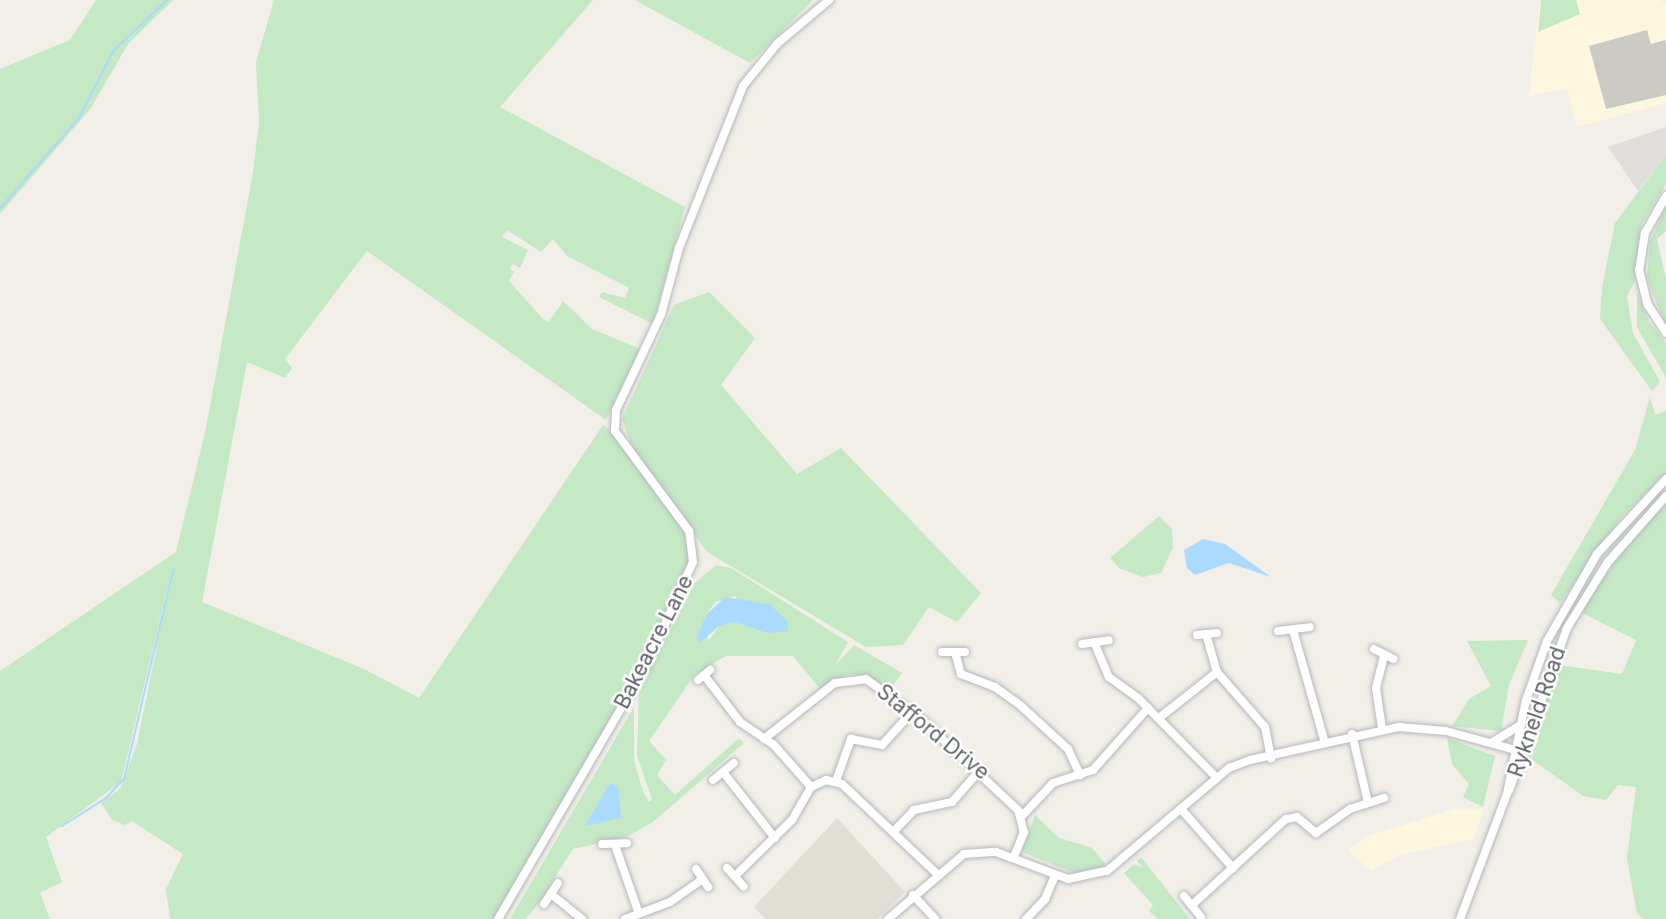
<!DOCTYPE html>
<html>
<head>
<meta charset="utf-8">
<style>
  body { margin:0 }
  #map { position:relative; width:1666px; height:919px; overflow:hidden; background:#f1efe8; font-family:Inter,sans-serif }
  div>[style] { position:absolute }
  .commercial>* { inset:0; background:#fef7e0 }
  .industrial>* { inset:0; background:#e0deda }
  .education>* { inset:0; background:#e1ded6 }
  .green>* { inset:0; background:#c5e8c5 }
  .water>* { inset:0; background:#aadaff }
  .stream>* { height:2px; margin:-1px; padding:0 1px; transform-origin:1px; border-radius:1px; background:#aadaff }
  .building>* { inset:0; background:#cccac5 }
  .roads { filter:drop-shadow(0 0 2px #b5b8bc) drop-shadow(0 0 2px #b5b8bc) }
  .minor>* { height:8px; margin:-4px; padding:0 4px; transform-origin:4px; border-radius:4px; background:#fff }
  span { translate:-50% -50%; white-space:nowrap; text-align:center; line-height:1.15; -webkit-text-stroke:5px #fff; paint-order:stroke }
  .street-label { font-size:21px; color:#5f6368 }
</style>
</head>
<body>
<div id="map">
  <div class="commercial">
    <div style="clip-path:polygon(1540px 0,1661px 0,1666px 5px,1666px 103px,1577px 127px,1567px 88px,1529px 96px)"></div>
    <div style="clip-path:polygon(1455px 809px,1484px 809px,1473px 839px,1399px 855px,1371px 871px,1348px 850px,1368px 836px)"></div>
  </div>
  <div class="industrial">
    <div style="clip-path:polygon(1666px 127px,1666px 155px,1638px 191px,1608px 147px)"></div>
  </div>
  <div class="education">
    <div style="clip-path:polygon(837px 818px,905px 892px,877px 919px,766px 919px,754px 907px)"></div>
  </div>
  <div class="green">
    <div style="clip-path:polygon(96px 0,173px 0,128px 44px,91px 108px,0 214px,0 69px,70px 40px)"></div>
    <div style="clip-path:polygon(274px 0,593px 0,500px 107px,685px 207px,653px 324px,599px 297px,602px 292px,625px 298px,629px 288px,567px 256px,553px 239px,541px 252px,507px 230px,502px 237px,528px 250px,520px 268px,513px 264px,510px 269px,514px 272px,509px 281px,543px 319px,549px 322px,563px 301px,592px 329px,641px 349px,606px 420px,367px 251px,285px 359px,292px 368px,285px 378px,247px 362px,202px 602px,364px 669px,419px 698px,603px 425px,620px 440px,689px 531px,694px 555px,656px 645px,498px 919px,170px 919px,166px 889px,183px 854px,132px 821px,125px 825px,112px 820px,101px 803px,120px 789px,137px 744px,173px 565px,121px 782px,46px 837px,62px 882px,40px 893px,50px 919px,0 919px,0 671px,176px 552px,206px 428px,253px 172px,259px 122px,256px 62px)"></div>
    <div style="clip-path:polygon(635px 0,813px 0,750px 63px)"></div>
    <div style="clip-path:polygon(1541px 0,1576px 0,1580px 14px,1538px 32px)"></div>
    <div style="clip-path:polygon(1666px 155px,1666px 184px,1641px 225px,1635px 281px,1627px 296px,1633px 333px,1660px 382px,1652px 391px,1600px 319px,1602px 287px,1615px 223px)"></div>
    <div style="clip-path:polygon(1666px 205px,1666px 231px,1657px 239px,1666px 279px,1666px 327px,1647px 278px,1650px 242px)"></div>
    <div style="clip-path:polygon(709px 292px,755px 338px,721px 385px,797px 474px,841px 448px,981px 593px,957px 622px,929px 607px,903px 645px,866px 647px,707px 552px,633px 449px,622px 419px,674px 305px)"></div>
    <div style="clip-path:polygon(1637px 292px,1649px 322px,1666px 343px,1666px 378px,1637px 327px)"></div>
    <div style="clip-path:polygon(1650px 397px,1655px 415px,1666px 411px,1666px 474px,1623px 515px,1560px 603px,1551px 595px,1635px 450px)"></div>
    <div style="clip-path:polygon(1666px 504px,1666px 919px,1644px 919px,1637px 914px,1627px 858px,1636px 787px,1618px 785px,1606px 800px,1583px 796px,1527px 756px,1559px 665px,1622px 674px,1636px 640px,1580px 612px,1624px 549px)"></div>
    <div style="clip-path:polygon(1159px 516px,1172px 529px,1173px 548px,1161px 573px,1143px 577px,1119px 568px,1110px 558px)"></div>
    <div style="clip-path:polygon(evenodd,716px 565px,731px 568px,848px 642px,835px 666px,854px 645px,902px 673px,890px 690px,864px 675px,849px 674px,821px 690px,793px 656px,726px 656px,695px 674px,649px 741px,666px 760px,657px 775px,675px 795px,739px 738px,744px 743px,653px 822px,626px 837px,573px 849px,536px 907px,525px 919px,510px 919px,634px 707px,634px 761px,643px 791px,649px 802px,652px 799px,637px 756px,639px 691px,694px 584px,716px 565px,736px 596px,735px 622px,719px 626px,708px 641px,707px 614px,715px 602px,736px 596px)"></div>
    <div style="clip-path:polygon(1528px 640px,1509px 685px,1501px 731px,1452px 726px,1469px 699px,1491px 686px,1467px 641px)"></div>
    <div style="clip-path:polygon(1447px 738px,1495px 756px,1483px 807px,1463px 797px,1469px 784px,1452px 764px)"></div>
    <div style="clip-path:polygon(1035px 815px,1059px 838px,1092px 848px,1106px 865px,1077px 874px,1022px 852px)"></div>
    <div style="clip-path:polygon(1141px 857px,1190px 919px,1158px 919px,1149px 911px,1153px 905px,1124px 873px,1134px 864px,1143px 868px,1137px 861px)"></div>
  </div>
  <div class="water">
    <div style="clip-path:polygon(1203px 539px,1225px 544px,1271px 577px,1229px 563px,1195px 575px,1187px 568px,1184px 550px)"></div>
    <div style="clip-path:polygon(725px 597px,769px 604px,788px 622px,788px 631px,768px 633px,735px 622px,719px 626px,701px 642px,696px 638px,707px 614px)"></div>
    <div style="clip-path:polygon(610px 783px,618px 787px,621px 818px,585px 826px)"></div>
  </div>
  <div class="stream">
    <div style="left:0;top:208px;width:120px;rotate:-48.7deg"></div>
    <div style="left:79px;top:118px;width:76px;rotate:-62.8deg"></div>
    <div style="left:114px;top:50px;width:73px;rotate:-43.3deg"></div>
    <div style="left:62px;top:826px;width:52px;rotate:-32.5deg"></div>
    <div style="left:106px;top:798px;width:26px;rotate:-47deg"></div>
    <div style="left:124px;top:779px;width:215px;rotate:-76.8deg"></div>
  </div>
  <div class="building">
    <div style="clip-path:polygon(1647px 30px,1651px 44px,1665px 40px,1666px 45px,1666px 95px,1606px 109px,1589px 46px)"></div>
  </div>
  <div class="roads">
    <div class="minor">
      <div style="left:1666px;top:196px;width:43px;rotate:119.6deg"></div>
      <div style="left:1645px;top:233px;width:37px;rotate:99deg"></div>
      <div style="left:1639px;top:270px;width:36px;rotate:76deg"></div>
      <div style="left:1648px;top:305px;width:33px;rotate:57deg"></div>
      <div style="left:1293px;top:630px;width:117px;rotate:74.2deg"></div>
      <div style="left:1278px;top:631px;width:32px;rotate:-7deg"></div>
      <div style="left:1206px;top:634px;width:40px;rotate:74deg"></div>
      <div style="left:1217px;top:672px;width:73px;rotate:48.9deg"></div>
      <div style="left:1265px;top:727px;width:32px;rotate:79deg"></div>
      <div style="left:1197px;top:635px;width:20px;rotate:-6deg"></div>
      <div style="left:1094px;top:642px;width:38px;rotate:67deg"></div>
      <div style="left:1109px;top:677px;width:37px;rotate:36deg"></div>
      <div style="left:1139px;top:699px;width:111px;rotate:45.4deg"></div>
      <div style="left:1082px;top:644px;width:27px;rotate:-8deg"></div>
      <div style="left:1374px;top:649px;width:22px;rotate:27deg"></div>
      <div style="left:942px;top:652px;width:23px"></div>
      <div style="left:955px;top:652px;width:23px;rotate:75deg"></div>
      <div style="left:961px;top:674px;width:36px;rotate:21deg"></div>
      <div style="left:995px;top:687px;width:32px;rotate:36deg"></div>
      <div style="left:1021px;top:706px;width:64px;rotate:42.5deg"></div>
      <div style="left:1068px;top:749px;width:29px;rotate:65deg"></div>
      <div style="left:704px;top:675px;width:59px;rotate:52.5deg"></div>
      <div style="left:740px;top:722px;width:41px;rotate:34.1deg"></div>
      <div style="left:774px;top:745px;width:56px;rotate:48.6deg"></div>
      <div style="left:698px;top:680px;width:16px;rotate:-40deg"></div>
      <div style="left:1159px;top:718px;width:74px;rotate:-38.4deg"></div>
      <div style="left:1382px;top:728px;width:40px;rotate:-98.5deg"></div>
      <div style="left:1376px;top:688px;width:34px;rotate:-76deg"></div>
      <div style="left:1352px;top:734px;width:70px;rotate:76.8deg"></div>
      <div style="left:764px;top:739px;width:90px;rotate:-38.3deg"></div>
      <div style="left:835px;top:683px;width:31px;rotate:-7deg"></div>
      <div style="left:866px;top:679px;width:68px;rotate:36deg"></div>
      <div style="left:921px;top:719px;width:133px;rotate:43.2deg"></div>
      <div style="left:1018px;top:810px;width:23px;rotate:75deg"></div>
      <div style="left:1024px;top:832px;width:27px;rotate:112deg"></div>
      <div style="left:1493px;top:742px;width:32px;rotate:-32deg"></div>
      <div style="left:723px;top:772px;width:84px;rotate:51.8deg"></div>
      <div style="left:713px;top:780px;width:27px;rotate:-39deg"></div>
      <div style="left:836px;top:781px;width:45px;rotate:-70.3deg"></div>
      <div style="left:851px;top:739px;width:32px;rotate:11deg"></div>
      <div style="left:882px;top:745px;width:45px;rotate:-47.7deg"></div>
      <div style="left:1509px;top:791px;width:173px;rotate:-70.4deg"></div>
      <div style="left:1567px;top:628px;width:78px;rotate:-58.2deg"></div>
      <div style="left:1608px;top:562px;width:88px;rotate:-48.7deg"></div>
      <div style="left:1181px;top:809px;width:79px;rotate:48.6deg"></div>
      <div style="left:1022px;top:816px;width:45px;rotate:-46.8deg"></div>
      <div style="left:1053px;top:783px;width:42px;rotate:-18deg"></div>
      <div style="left:1093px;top:770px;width:83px;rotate:-48.4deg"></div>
      <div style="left:894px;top:831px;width:29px;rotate:-46deg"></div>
      <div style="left:914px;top:810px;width:39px;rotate:-12deg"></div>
      <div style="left:952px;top:802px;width:43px;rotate:-48.8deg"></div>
      <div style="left:602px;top:844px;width:25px;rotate:-2deg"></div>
      <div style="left:615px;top:845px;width:73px;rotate:70.8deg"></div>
      <div style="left:727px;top:868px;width:25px;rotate:48deg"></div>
      <div style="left:696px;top:869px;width:22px;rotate:56deg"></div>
      <div style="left:735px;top:876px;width:80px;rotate:-44.5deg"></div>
      <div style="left:792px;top:820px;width:38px;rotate:-60deg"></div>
      <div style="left:811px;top:787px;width:17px;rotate:-25deg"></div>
      <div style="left:826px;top:780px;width:16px;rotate:14deg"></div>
      <div style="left:842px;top:784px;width:129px;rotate:43.4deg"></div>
      <div style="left:551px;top:894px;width:40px;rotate:39deg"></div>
      <div style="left:913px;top:895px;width:33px;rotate:47deg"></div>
      <div style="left:1184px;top:896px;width:27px;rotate:51deg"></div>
      <div style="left:544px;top:904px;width:25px;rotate:-56deg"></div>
      <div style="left:1192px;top:905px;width:127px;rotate:-42.5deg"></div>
      <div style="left:1286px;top:819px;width:11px;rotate:-10deg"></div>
      <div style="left:1297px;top:817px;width:25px;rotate:40deg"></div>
      <div style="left:1316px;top:833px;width:42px;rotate:-35.2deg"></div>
      <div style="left:1350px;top:809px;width:36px;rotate:-18deg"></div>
      <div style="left:498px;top:919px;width:293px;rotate:-59.7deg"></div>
      <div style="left:646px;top:666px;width:114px;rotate:-65.7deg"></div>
      <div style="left:693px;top:562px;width:31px;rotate:-97deg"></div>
      <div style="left:689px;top:531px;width:124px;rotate:-126.5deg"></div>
      <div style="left:615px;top:431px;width:21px;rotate:-87deg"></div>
      <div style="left:616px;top:410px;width:105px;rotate:-64.7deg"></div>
      <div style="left:661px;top:315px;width:69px;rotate:-75deg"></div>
      <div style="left:679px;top:248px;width:174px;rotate:-68.4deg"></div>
      <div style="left:743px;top:86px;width:55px;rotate:-50.9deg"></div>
      <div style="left:778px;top:43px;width:67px;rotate:-40.1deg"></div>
      <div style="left:625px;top:919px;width:48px;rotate:-20.7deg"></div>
      <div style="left:670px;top:902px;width:38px;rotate:-35deg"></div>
      <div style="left:888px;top:919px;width:100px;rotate:-40.5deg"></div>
      <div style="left:964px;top:854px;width:32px;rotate:-4deg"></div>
      <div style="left:996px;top:852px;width:77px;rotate:20.6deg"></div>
      <div style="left:1068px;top:879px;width:40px;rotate:-12deg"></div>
      <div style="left:1107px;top:871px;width:160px;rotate:-40.2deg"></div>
      <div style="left:1229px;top:768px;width:22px;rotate:-21deg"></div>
      <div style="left:1250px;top:760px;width:153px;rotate:-12.5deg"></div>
      <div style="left:1399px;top:727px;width:47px;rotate:4.9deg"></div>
      <div style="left:1446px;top:731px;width:80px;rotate:15.3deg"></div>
      <div style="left:1026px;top:919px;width:28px;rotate:-46deg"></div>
      <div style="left:1045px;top:899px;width:25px;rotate:-67deg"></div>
      <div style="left:1460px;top:919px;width:134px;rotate:-69.4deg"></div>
      <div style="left:1507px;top:794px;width:96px;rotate:-78.6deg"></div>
      <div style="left:1526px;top:700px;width:63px;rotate:-70.4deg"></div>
      <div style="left:1547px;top:641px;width:100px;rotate:-60.1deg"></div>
      <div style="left:1597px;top:554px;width:102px;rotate:-47.4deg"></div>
    </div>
  </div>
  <div class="street-label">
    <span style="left:654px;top:642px;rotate:-63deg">Bakeacre Lane</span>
    <span style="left:1537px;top:712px;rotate:-71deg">Rykneld Road</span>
    <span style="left:933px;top:732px;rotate:39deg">Stafford Drive</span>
  </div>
</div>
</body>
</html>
